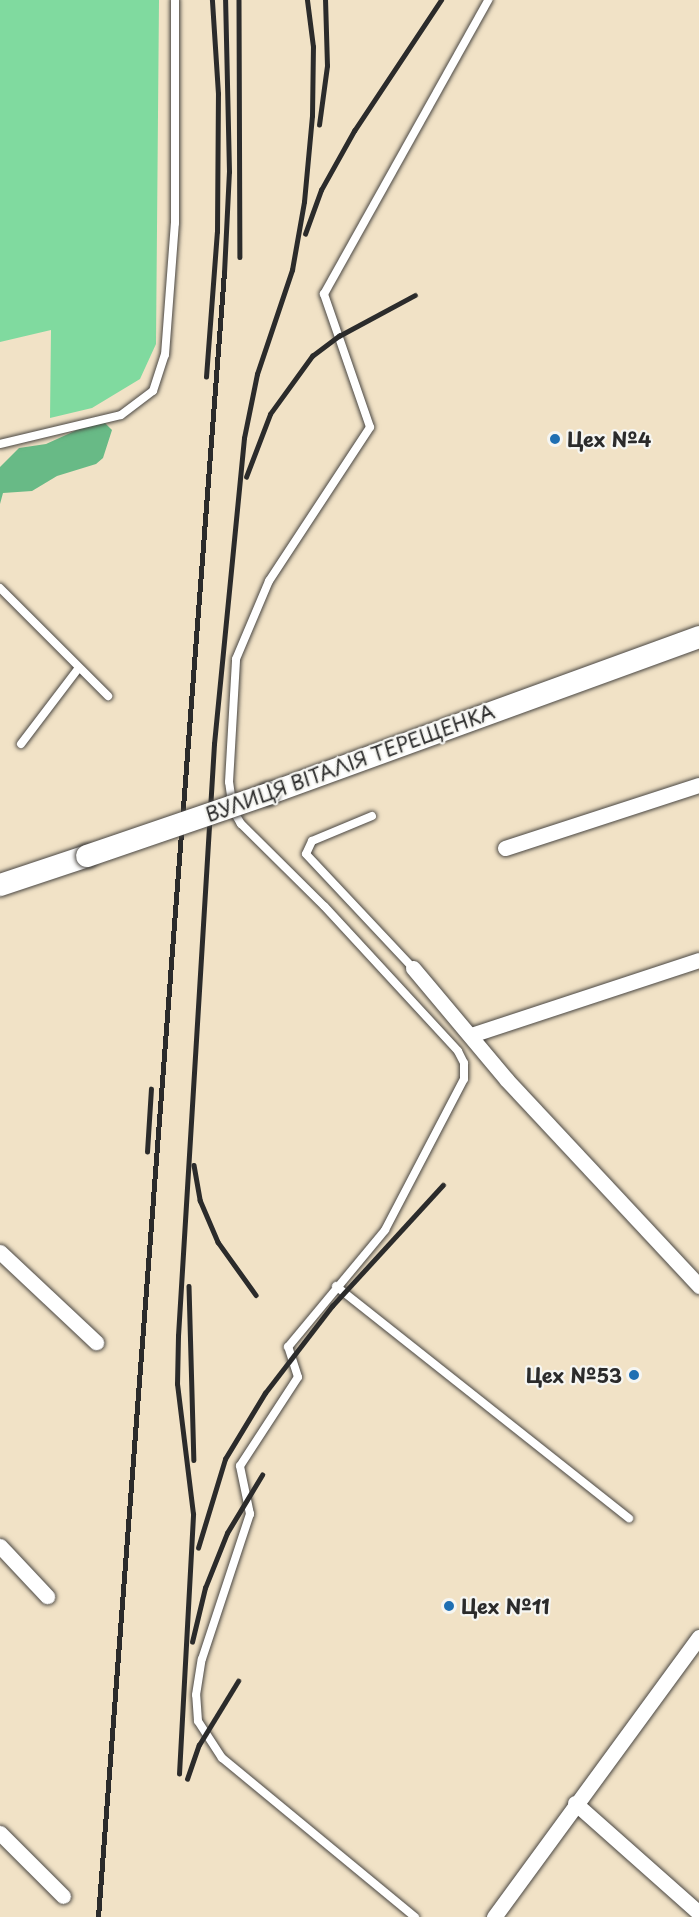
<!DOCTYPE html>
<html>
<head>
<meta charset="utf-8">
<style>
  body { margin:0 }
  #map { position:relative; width:699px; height:1917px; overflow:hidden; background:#f1e2c6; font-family:"Playpen Sans",sans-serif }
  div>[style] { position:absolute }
  .green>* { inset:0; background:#80da9f }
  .forest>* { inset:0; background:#68ba86 }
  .roads { filter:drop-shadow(0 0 2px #494642) drop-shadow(0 0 2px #494642) }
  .lane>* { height:8px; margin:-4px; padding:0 4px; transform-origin:4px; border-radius:4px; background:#fff }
  .street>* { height:15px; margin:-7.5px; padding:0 7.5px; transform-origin:7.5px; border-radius:7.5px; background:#fff }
  .primary>* { height:22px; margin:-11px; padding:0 11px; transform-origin:11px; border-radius:11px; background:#fff }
  .rail>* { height:4.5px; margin:-2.25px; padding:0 2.25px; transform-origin:2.25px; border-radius:2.25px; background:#2b2b2b }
  .bridges { filter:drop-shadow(0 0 2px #494642) drop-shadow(0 0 2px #494642) }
  .primary-bridge>* { height:22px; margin:-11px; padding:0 11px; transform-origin:11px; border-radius:11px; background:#fff }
  .dots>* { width:16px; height:16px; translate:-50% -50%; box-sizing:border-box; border:3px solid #f6f6f2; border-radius:50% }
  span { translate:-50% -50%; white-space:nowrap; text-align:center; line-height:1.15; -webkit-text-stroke:4.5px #f6f6f2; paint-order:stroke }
  .poi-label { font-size:20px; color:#2b2b2b; font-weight:700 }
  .left { translate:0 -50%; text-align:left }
  .right { translate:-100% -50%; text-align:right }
  .street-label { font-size:20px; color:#2b2b2b }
</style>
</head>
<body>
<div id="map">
  <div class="green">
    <div style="clip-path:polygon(0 0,159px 0,156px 344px,140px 379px,92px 408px,50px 418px,51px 330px,0 342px)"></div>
  </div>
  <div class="forest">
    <div style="clip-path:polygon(105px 423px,112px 430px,103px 458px,96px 464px,57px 476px,32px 491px,3px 493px,0 504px,0 467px,19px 448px,46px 444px,88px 425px)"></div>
  </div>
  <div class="roads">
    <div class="lane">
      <div style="left:0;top:444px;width:124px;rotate:-13.5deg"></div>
      <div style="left:121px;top:415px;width:40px;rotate:-37deg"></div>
      <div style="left:153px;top:391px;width:38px;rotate:-72deg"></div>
      <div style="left:165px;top:355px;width:132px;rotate:-85.7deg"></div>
      <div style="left:175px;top:223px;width:223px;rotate:-90deg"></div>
      <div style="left:0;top:588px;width:153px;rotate:45deg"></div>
      <div style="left:21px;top:744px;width:94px;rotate:-52.8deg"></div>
      <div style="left:372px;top:816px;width:65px;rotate:157.4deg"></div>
      <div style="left:312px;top:841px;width:14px;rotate:115deg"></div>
      <div style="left:306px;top:854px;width:156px;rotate:46.8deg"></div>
      <div style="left:336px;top:1286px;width:374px;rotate:38.4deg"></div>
      <div style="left:415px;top:1917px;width:250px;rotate:-140.5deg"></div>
      <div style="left:222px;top:1758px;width:44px;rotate:-123deg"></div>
      <div style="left:198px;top:1721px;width:26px;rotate:-94deg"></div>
      <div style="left:196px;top:1695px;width:36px;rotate:-81deg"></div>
      <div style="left:202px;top:1659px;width:153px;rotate:-71.7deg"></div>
      <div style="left:250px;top:1514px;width:49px;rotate:-101.8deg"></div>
      <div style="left:240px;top:1466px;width:106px;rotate:-56.9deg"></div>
      <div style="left:298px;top:1377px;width:32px;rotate:-108deg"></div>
      <div style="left:288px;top:1347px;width:152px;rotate:-50.3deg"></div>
      <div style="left:385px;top:1230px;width:170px;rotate:-62.4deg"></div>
      <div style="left:464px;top:1079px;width:16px;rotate:-90deg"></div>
      <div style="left:464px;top:1063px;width:13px;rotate:-117deg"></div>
      <div style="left:458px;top:1051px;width:197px;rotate:-132.7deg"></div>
      <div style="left:324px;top:906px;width:117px;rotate:-135.3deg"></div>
      <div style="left:241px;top:824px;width:16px;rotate:-120deg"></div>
      <div style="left:233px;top:810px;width:28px;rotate:-98deg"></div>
      <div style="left:229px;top:782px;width:123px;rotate:-86.7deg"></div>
      <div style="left:236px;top:659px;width:85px;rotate:-67.1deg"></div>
      <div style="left:269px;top:581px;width:184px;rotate:-56.7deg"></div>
      <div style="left:370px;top:427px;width:141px;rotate:-109.1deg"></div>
      <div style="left:324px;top:294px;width:337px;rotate:-60.8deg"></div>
    </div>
    <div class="street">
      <div style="left:505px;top:848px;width:204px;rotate:-18deg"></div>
      <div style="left:413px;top:968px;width:146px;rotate:50deg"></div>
      <div style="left:507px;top:1080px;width:282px;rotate:47deg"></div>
      <div style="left:471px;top:1035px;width:240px;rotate:-18.2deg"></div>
      <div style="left:0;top:1252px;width:132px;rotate:43.2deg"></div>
      <div style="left:0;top:1546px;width:69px;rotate:46.8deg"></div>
      <div style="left:575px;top:1803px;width:166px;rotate:41.6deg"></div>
      <div style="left:0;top:1833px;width:89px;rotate:45deg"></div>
      <div style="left:494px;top:1917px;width:347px;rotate:-53.8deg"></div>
    </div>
    <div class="primary">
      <div style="left:268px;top:794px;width:459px;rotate:-20deg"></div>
      <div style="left:0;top:885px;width:92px;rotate:-18.4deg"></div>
    </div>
  </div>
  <div class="rail">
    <div style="left:239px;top:0;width:257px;rotate:89.8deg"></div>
    <div style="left:319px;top:125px;width:60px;rotate:-82.3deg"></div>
    <div style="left:327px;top:66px;width:66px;rotate:-91.7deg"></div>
    <div style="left:305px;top:234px;width:47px;rotate:-70deg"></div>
    <div style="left:321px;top:190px;width:68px;rotate:-60.8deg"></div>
    <div style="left:354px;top:131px;width:157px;rotate:-56.4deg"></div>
    <div style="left:206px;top:377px;width:145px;rotate:-85.7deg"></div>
    <div style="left:217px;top:232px;width:138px;rotate:-89.6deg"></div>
    <div style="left:218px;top:94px;width:94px;rotate:-93.7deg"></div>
    <div style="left:246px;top:477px;width:67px;rotate:-69.1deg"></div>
    <div style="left:270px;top:414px;width:72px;rotate:-54.1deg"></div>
    <div style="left:312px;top:356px;width:34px;rotate:-37deg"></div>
    <div style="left:339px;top:336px;width:86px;rotate:-28.3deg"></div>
    <div style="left:147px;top:1152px;width:63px;rotate:-86.4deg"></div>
    <div style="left:194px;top:1165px;width:36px;rotate:80deg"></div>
    <div style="left:200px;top:1200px;width:46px;rotate:66.8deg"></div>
    <div style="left:218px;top:1242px;width:65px;rotate:54.4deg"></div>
    <div style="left:189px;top:1286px;width:174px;rotate:88.4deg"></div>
    <div style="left:198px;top:1548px;width:93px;rotate:-73.1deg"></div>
    <div style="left:225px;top:1459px;width:77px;rotate:-58.8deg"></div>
    <div style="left:265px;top:1393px;width:110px;rotate:-52.4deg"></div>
    <div style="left:332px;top:1306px;width:164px;rotate:-47.5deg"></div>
    <div style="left:192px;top:1642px;width:56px;rotate:-76.5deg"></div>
    <div style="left:205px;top:1588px;width:59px;rotate:-68.2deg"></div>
    <div style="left:227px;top:1533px;width:68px;rotate:-58.9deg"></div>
    <div style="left:179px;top:1774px;width:260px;rotate:-86.9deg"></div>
    <div style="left:193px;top:1514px;width:131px;rotate:-97deg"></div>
    <div style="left:177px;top:1384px;width:48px;rotate:-88.8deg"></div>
    <div style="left:178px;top:1336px;width:593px;rotate:-86.52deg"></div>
    <div style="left:214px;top:744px;width:307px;rotate:-84.4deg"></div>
    <div style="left:244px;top:438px;width:65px;rotate:-78.5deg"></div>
    <div style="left:257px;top:374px;width:110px;rotate:-71.4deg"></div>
    <div style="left:292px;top:270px;width:69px;rotate:-80deg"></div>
    <div style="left:304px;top:202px;width:86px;rotate:-84.7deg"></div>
    <div style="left:312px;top:116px;width:69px;rotate:-89.2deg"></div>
    <div style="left:313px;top:47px;width:47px;rotate:-97.3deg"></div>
    <div style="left:187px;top:1779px;width:36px;rotate:-71deg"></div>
    <div style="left:199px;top:1745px;width:75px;rotate:-58.6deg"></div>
    <div style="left:98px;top:1917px;width:1649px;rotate:-85.62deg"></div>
    <div style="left:224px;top:273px;width:101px;rotate:-87.2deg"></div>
    <div style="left:229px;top:172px;width:172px;rotate:-91.3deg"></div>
  </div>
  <div class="bridges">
    <div class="primary-bridge">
      <div style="left:87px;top:856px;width:191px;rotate:-18.9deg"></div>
    </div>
  </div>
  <div class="dots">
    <div style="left:555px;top:439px;background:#1f6fb2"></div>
    <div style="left:634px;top:1375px;background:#1f6fb2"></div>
    <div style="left:449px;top:1606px;background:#1f6fb2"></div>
  </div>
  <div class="poi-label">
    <span class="left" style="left:567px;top:439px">Цех №4</span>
    <span class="right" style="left:622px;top:1375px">Цех №53</span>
    <span class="left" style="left:461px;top:1606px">Цех №11</span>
  </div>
  <div class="street-label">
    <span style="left:350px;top:763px;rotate:-20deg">ВУЛИЦЯ ВІТАЛІЯ ТЕРЕЩЕНКА</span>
  </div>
</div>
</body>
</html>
